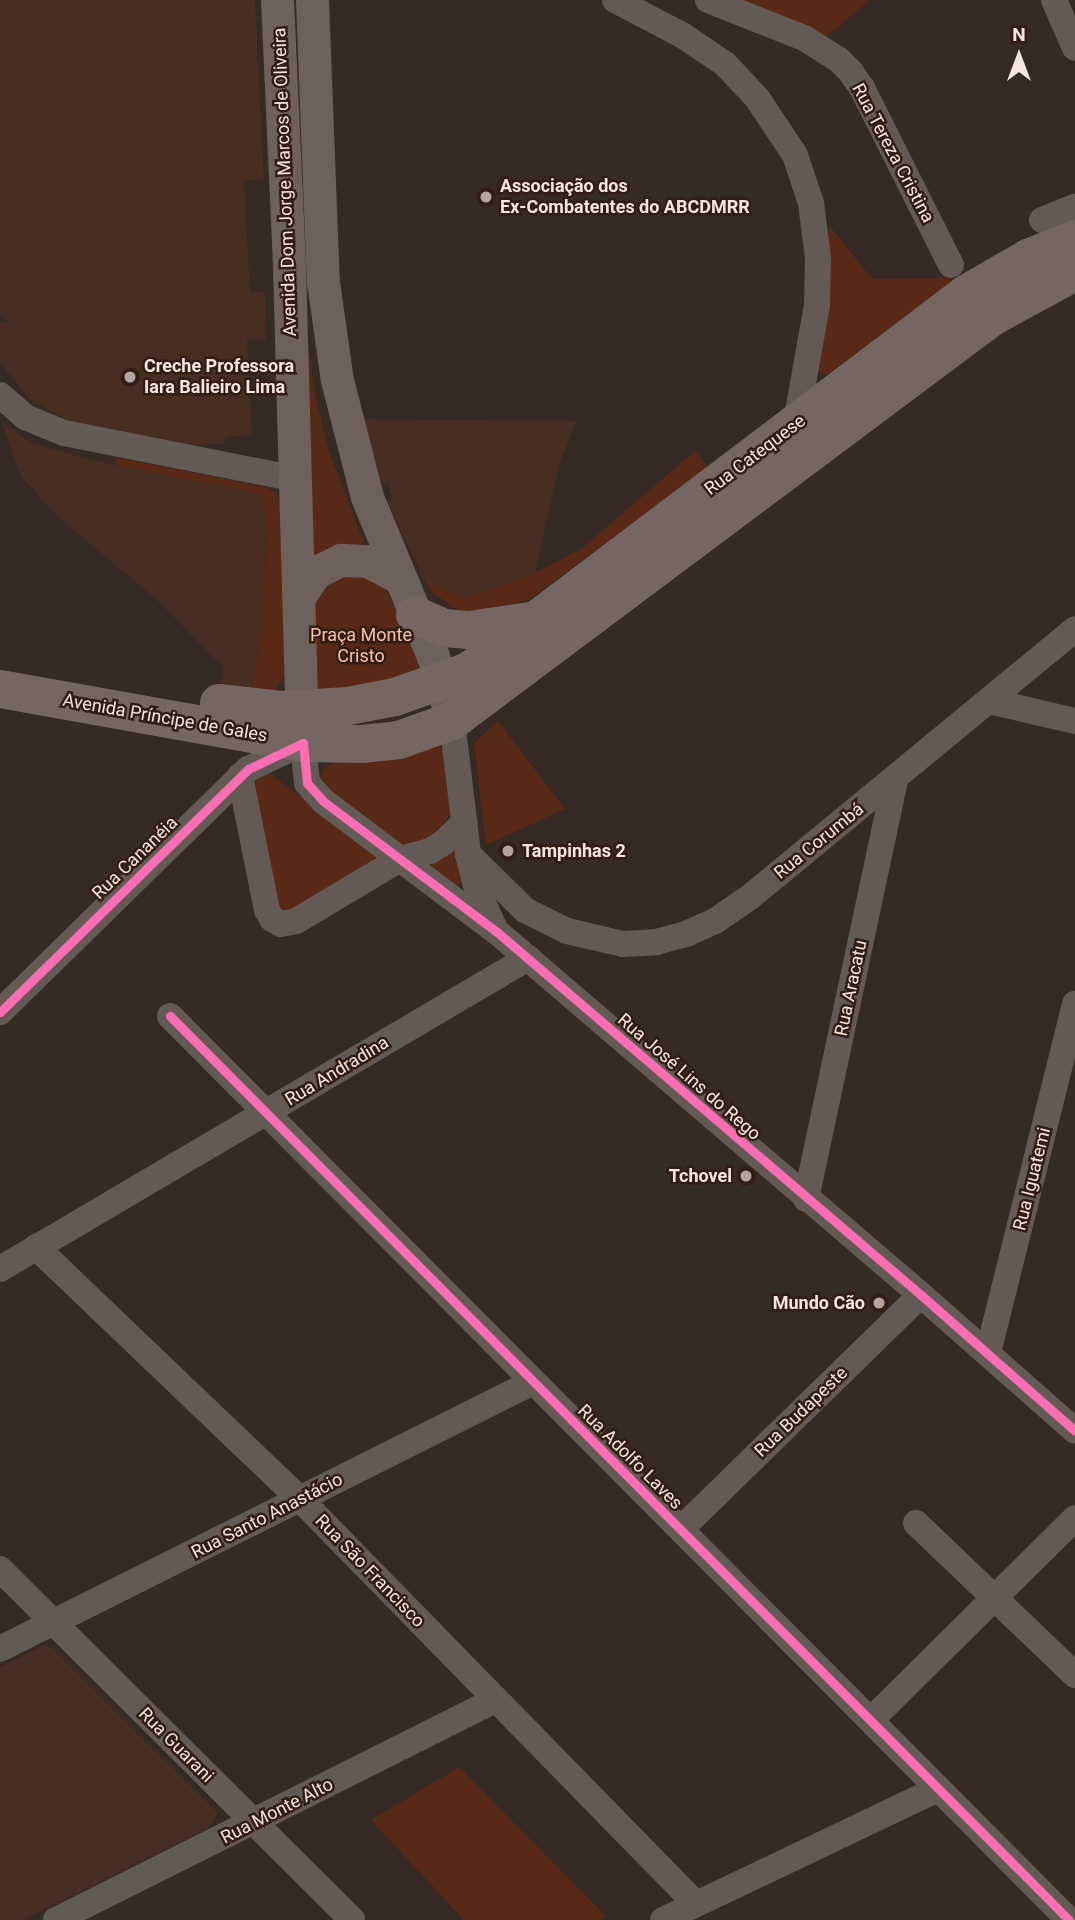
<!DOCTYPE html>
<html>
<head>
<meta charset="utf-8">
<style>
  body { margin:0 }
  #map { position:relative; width:1075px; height:1920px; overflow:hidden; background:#362a25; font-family:Roboto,sans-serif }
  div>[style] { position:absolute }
  .built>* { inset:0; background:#482d22 }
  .green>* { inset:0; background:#572916 }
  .minor>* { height:26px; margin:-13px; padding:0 13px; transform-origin:13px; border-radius:13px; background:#635a55 }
  .major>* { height:33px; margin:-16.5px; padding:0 16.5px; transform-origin:16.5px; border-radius:16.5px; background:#6e615c }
  .highway>* { height:38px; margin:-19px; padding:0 19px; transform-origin:19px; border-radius:19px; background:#756661 }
  .cycleway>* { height:9px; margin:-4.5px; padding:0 4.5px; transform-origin:4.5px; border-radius:4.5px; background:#f96db3 }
  .dots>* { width:19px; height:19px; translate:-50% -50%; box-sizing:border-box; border:4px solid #321d14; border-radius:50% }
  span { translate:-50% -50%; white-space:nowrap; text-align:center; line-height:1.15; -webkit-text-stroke:5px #321d14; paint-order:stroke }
  .street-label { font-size:18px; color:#f5e5e0 }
  .poi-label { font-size:18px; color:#f5e5e0; font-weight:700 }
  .left { translate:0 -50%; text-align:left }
  .right { translate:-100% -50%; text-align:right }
  .park-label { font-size:18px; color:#f9c2ac }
  .north { position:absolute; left:984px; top:21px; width:70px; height:70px; -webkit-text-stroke:5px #321d14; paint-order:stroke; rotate:0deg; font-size:19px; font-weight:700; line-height:28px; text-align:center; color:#f5e5e0 }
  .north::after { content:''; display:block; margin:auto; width:24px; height:32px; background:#f5e5e0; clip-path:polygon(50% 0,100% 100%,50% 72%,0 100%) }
</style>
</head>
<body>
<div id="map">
  <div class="built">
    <div style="clip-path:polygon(0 0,255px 0,264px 179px,244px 181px,250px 291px,265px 292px,266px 339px,247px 340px,252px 435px,225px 437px,225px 444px,188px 445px,69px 421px,30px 399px,0 363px,0 322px,7px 321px,0 313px)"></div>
    <div style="clip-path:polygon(363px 419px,576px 421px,559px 466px,535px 573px,465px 599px,424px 579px,396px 521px,389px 503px,392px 497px,388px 483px,382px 483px)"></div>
    <div style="clip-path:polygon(1px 421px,33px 444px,118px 466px,254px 492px,261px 498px,266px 509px,267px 543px,259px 646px,251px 691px,221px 687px,223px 667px,156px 599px,63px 521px,21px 477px)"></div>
    <div style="clip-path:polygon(44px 1645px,53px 1648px,218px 1813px,209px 1827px,23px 1920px,0 1920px,0 1667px)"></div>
  </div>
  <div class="green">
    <div style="clip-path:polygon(726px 0,870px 0,822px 40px)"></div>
    <div style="clip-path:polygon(829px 225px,872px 279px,951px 278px,948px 284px,827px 375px,821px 373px,816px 366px,829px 300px)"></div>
    <div style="clip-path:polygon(306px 328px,314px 389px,328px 448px,364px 543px,315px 556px,312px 555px)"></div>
    <div style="clip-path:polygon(695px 451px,709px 468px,534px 596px,521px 602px,470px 612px,456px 609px,432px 592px,424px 579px,465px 599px,535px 573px,581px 549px)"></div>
    <div style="clip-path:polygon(114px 457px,266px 487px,276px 493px,280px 506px,284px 677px,275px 690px,250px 699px,259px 646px,267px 543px,266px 509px,261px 498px,254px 492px,118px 466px)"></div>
    <div style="clip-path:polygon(360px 575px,378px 582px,387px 592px,418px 659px,419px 671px,414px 679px,318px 691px,312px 610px,317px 593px,335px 578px)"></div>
    <div style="clip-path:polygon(498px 721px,565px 809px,486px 845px,474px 743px)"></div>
    <div style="clip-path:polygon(438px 747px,444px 750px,451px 812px,435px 838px,405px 845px,398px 844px,350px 810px,320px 779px,323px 769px,333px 763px,360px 762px)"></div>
    <div style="clip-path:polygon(264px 774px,270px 774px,372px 850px,376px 860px,289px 913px,278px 909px,254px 781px)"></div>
    <div style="clip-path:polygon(454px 846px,462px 882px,456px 888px,451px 887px,426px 862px)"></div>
    <div style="clip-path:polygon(459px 1767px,606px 1916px,600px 1920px,464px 1920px,371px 1820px)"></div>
  </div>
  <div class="minor">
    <div style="left:615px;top:0;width:76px;rotate:27.6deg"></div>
    <div style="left:682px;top:35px;width:52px;rotate:34deg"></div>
    <div style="left:725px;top:64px;width:47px;rotate:46.7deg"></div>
    <div style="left:757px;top:98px;width:69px;rotate:56.3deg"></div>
    <div style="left:795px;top:155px;width:51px;rotate:71.6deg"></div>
    <div style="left:811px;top:203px;width:55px;rotate:82.7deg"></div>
    <div style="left:818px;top:258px;width:47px;rotate:91.2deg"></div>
    <div style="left:817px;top:305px;width:120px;rotate:100.1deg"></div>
    <div style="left:708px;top:0;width:103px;rotate:21.6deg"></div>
    <div style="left:804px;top:38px;width:40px;rotate:32deg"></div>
    <div style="left:838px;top:59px;width:17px;rotate:45deg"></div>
    <div style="left:850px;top:71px;width:21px;rotate:55deg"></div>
    <div style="left:862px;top:88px;width:198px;rotate:63.3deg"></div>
    <div style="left:1054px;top:0;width:52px;rotate:66.4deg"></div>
    <div style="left:1042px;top:220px;width:35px;rotate:-22deg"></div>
    <div style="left:0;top:395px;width:33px;rotate:41deg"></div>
    <div style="left:25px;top:417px;width:42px;rotate:22.3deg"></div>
    <div style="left:64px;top:433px;width:237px;rotate:11.2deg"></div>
    <div style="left:989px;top:701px;width:88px;rotate:13.1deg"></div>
    <div style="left:452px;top:721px;width:134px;rotate:83.1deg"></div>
    <div style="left:468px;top:854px;width:36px;rotate:76deg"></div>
    <div style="left:477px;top:889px;width:42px;rotate:65.9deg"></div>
    <div style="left:240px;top:776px;width:137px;rotate:78.6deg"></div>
    <div style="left:267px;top:910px;width:10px;rotate:61deg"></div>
    <div style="left:272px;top:919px;width:10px;rotate:29deg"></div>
    <div style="left:281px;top:924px;width:15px;rotate:-11deg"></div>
    <div style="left:296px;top:921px;width:121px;rotate:-30.8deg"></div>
    <div style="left:400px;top:859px;width:31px;rotate:-15deg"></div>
    <div style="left:430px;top:851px;width:15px;rotate:-32deg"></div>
    <div style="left:443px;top:843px;width:30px;rotate:-44deg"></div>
    <div style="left:468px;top:854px;width:80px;rotate:44.5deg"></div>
    <div style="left:525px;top:910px;width:47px;rotate:26.6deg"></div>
    <div style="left:567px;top:931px;width:57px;rotate:13.1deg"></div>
    <div style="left:623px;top:944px;width:33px;rotate:-3deg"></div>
    <div style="left:656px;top:942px;width:31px;rotate:-15deg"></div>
    <div style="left:686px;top:934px;width:32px;rotate:-24deg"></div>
    <div style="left:715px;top:921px;width:42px;rotate:-34.4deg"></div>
    <div style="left:750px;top:897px;width:421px;rotate:-39.5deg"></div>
    <div style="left:0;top:1012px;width:347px;rotate:-44.4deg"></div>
    <div style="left:248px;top:769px;width:61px;rotate:-25.3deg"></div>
    <div style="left:303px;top:743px;width:40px;rotate:84.3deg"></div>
    <div style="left:307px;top:783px;width:24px;rotate:48deg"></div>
    <div style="left:323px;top:801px;width:218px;rotate:37deg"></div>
    <div style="left:497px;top:932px;width:558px;rotate:40.57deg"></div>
    <div style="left:921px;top:1295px;width:205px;rotate:41.4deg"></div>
    <div style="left:170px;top:1016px;width:1275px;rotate:45.16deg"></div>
    <div style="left:806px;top:1199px;width:431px;rotate:-78deg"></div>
    <div style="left:36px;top:1247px;width:365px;rotate:43.7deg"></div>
    <div style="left:300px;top:1499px;width:566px;rotate:45.64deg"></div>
    <div style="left:0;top:1269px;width:613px;rotate:-30.5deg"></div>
    <div style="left:988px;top:1353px;width:360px;rotate:-76deg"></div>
    <div style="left:916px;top:1523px;width:220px;rotate:43.7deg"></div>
    <div style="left:681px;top:1529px;width:335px;rotate:-44.3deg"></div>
    <div style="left:0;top:1569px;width:497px;rotate:44.9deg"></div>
    <div style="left:0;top:1649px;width:596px;rotate:-26.61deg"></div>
    <div style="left:871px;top:1720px;width:287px;rotate:-44.7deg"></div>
    <div style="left:56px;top:1920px;width:492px;rotate:-26.6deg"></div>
    <div style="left:663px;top:1920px;width:305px;rotate:-25.5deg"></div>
  </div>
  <div class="major">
    <div style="left:277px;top:0;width:267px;rotate:87.4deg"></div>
    <div style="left:289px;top:267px;width:469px;rotate:88.4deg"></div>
    <div style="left:312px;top:0;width:282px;rotate:87.8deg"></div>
    <div style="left:323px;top:282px;width:99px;rotate:81.9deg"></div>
    <div style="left:337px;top:380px;width:121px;rotate:75.6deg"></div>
    <div style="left:367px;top:497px;width:172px;rotate:67.5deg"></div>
    <div style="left:433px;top:656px;width:52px;rotate:73.3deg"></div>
    <div style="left:299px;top:597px;width:30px;rotate:-56deg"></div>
    <div style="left:316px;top:572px;width:28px;rotate:-26deg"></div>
    <div style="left:341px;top:560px;width:27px;rotate:2deg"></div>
    <div style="left:368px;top:561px;width:36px;rotate:28deg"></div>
  </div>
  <div class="highway">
    <div style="left:415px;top:615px;width:32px;rotate:24deg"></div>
    <div style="left:444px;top:628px;width:25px;rotate:5deg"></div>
    <div style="left:469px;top:630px;width:62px;rotate:-8.4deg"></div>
    <div style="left:0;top:689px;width:308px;rotate:10.1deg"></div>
    <div style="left:303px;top:743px;width:59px;rotate:1deg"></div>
    <div style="left:362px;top:744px;width:37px;rotate:-6deg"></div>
    <div style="left:399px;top:740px;width:56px;rotate:-19.7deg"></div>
    <div style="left:452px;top:721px;width:674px;rotate:-36.8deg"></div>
    <div style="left:992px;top:317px;width:94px;rotate:-28.5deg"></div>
    <div style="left:219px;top:703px;width:63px;rotate:6.3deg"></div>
    <div style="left:282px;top:710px;width:66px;rotate:-3.5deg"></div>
    <div style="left:348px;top:706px;width:48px;rotate:-10.8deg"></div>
    <div style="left:395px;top:697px;width:78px;rotate:-19.4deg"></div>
    <div style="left:469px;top:671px;width:624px;rotate:-37.18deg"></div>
    <div style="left:966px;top:294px;width:72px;rotate:-30.1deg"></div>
    <div style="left:1028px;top:258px;width:51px;rotate:-22deg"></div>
  </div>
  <div class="cycleway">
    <div style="left:0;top:1012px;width:347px;rotate:-44.4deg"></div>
    <div style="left:248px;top:769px;width:61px;rotate:-25.3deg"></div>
    <div style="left:303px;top:743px;width:40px;rotate:84.3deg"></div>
    <div style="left:307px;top:783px;width:24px;rotate:48deg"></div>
    <div style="left:323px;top:801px;width:218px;rotate:37deg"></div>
    <div style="left:497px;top:932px;width:558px;rotate:40.57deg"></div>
    <div style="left:921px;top:1295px;width:205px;rotate:41.4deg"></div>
    <div style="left:170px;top:1016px;width:1275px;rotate:45.16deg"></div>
  </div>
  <div class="dots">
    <div style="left:486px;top:197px;background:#b2a49f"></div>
    <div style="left:130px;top:377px;background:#b2a49f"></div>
    <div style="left:508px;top:851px;background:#b2a49f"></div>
    <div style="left:746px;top:1176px;background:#b2a49f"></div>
    <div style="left:879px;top:1303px;background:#b2a49f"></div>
  </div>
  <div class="street-label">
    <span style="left:893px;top:153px;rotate:62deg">Rua Tereza Cristina</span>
    <span style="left:285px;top:182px;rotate:-92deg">Avenida Dom Jorge Marcos de Oliveira</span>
    <span style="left:755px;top:455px;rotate:-37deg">Rua Catequese</span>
    <span style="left:165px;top:718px;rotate:10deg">Avenida Príncipe de Gales</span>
    <span style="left:819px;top:841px;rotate:-39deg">Rua Corumbá</span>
    <span style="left:135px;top:858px;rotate:-44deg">Rua Cananéia</span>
    <span style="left:851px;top:988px;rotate:-78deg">Rua Aracatu</span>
    <span style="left:337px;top:1071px;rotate:-31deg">Rua Andradina</span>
    <span style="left:689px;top:1077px;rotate:41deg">Rua José Lins do Rego</span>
    <span style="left:1032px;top:1179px;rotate:-76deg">Rua Iguatemi</span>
    <span style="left:801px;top:1412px;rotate:-44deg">Rua Budapeste</span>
    <span style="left:630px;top:1457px;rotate:45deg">Rua Adolfo Laves</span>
    <span style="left:267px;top:1516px;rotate:-27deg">Rua Santo Anastácio</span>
    <span style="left:370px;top:1571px;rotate:46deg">Rua São Francisco</span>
    <span style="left:176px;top:1745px;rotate:45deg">Rua Guarani</span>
    <span style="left:277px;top:1811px;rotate:-27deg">Rua Monte Alto</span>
  </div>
  <div class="poi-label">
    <span class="left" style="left:500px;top:197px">Associação dos<br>Ex-Combatentes do ABCDMRR</span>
    <span class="left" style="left:144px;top:377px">Creche Professora<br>Iara Balieiro Lima</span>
    <span class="left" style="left:522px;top:851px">Tampinhas 2</span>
    <span class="right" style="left:732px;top:1176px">Tchovel</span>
    <span class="right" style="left:865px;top:1303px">Mundo Cão</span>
  </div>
  <div class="park-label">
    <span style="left:361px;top:646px">Praça Monte<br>Cristo</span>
  </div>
  <div class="north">N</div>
</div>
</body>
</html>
